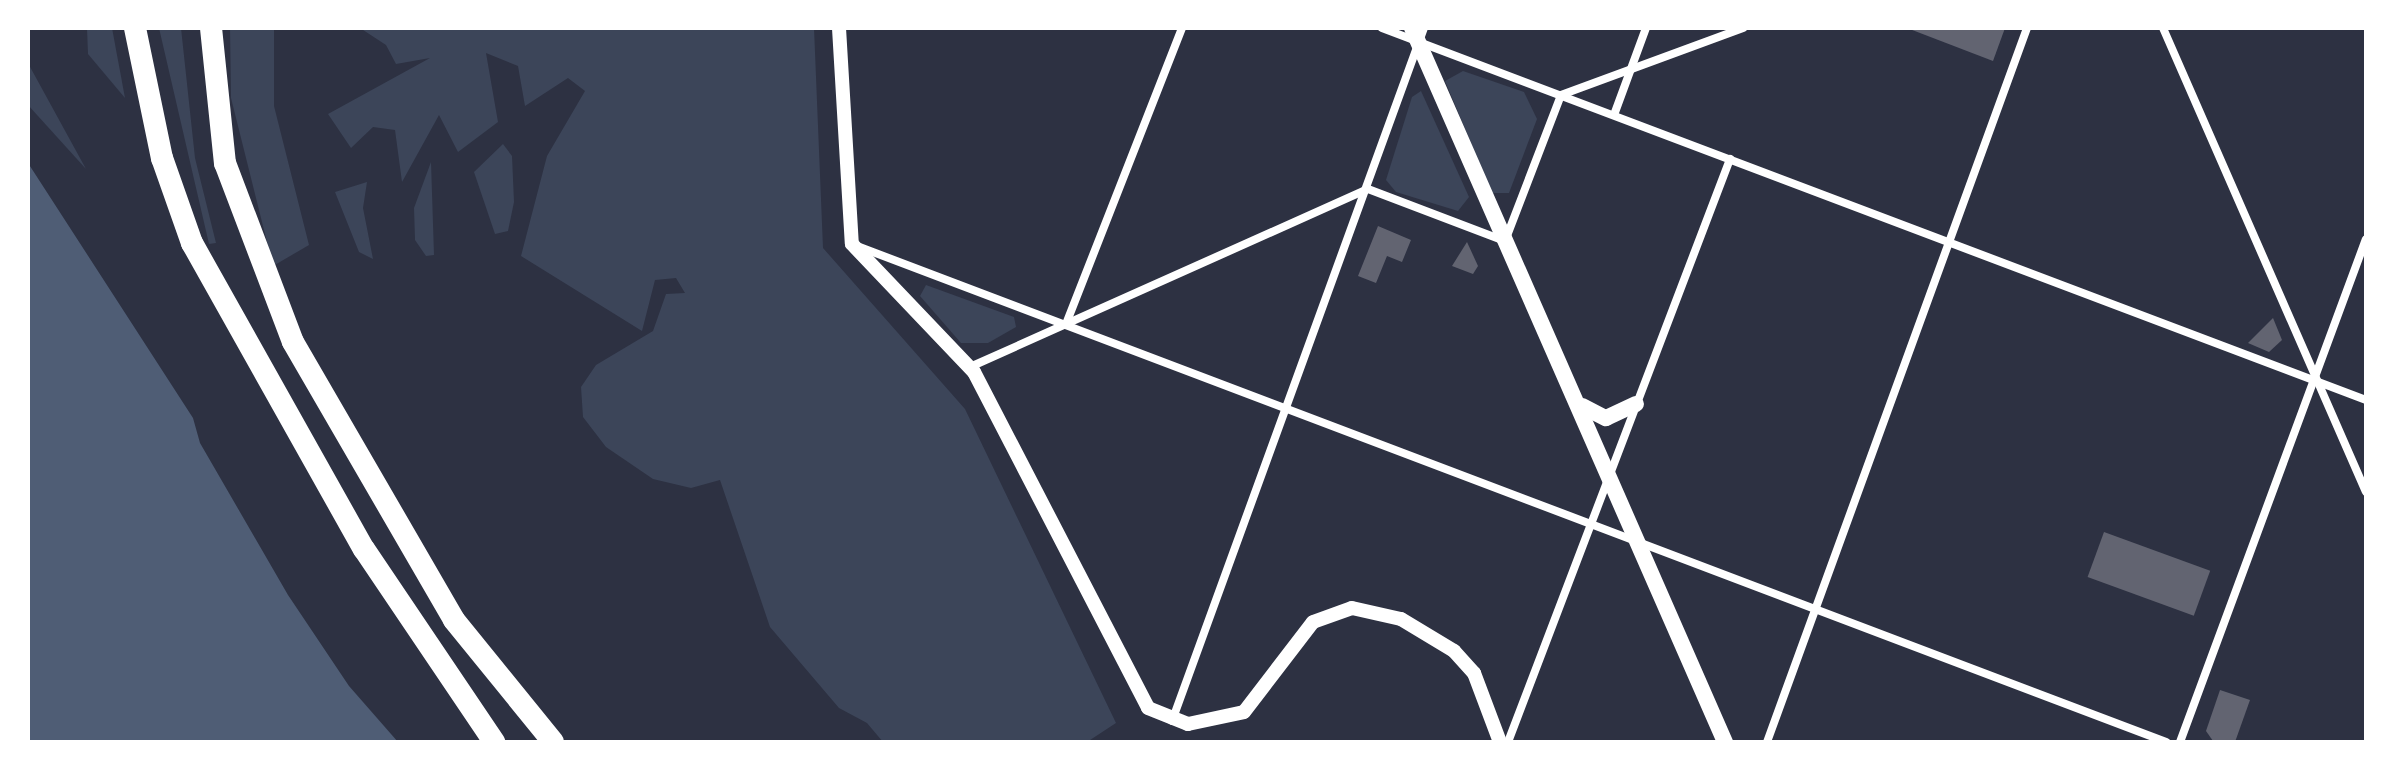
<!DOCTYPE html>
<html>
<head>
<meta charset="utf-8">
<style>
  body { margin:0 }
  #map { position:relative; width:2394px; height:770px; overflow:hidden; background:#2d3142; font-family:"Noto Sans",sans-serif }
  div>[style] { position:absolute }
  .green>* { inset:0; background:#3c4559 }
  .water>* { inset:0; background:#4f5d75 }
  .building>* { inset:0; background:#626471; transform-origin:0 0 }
  .minor>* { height:8px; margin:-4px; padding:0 4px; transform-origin:4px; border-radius:4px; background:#fff }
  .tertiary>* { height:14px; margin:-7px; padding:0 7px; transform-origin:7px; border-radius:7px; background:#fff }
  .secondary>* { height:16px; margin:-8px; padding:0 8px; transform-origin:8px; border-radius:8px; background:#fff }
  .trunk>* { height:22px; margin:-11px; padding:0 11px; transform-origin:11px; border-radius:11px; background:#fff }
  span { translate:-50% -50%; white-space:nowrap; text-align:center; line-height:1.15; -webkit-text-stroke:8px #fff; paint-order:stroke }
  .frame { position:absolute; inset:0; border:30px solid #fff; pointer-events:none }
</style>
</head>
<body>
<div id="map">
  <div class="green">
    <div style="clip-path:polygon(87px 28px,112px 28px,125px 98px,88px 54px)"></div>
    <div style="clip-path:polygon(159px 28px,181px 28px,195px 158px,216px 243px,209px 244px)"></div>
    <div style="clip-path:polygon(230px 28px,274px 28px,274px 106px,309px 245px,273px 266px,231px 98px)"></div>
    <div style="clip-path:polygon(360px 28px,814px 28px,823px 248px,965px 409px,1116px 723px,1087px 742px,883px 742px,867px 723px,839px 708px,770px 627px,720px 480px,691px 488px,653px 479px,606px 447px,583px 417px,581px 387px,596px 365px,653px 331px,666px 294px,685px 293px,676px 278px,655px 280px,642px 331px,521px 256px,547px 156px,585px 91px,568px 78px,525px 106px,518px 66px,486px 53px,498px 122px,458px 152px,439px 115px,402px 182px,395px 130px,373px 127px,351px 148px,328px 114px,430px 58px,396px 64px,386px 45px)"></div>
    <div style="clip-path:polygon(28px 62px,29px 65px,86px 169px,28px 105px)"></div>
    <div style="clip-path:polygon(1463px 71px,1524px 92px,1537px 119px,1509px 193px,1492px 193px,1445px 81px)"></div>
    <div style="clip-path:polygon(1421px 91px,1469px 197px,1458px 211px,1396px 192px,1386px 180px,1412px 97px)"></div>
    <div style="clip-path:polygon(503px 144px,512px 156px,514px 202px,508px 231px,495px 234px,474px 172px)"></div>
    <div style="clip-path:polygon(431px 162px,434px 255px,426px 256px,415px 240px,414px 208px)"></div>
    <div style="clip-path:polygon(367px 182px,363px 208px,373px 259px,359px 252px,335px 192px)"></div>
    <div style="clip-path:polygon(926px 285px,1014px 317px,1016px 327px,988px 343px,961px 343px,920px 296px)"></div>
  </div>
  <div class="water">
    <div style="clip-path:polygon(28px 163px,193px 418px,200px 443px,288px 595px,349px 686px,398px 742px,28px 742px)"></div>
  </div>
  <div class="building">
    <div style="clip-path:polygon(1907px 28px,2005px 28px,1993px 61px)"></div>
    <div style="clip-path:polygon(1378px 226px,1411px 240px,1402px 262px,1387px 256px,1376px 283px,1358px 276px)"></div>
    <div style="clip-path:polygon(1467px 242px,1478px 266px,1473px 274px,1452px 266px)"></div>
    <div style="clip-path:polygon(2273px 318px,2282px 340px,2269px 352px,2248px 343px)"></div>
    <div style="left:2104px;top:532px;width:113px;height:48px;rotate:20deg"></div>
    <div style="clip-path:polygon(2220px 690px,2250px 700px,2235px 742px,2213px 741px,2206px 731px)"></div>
  </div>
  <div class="minor">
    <div style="left:1382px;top:28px;width:1052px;rotate:20.71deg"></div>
    <div style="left:2163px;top:28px;width:506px;rotate:66.37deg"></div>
    <div style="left:1614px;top:115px;width:93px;rotate:-69.8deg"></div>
    <div style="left:857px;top:246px;width:1400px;rotate:20.75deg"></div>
    <div style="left:1066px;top:324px;width:318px;rotate:-68.6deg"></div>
    <div style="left:970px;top:367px;width:436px;rotate:-24.1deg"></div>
    <div style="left:1368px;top:189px;width:147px;rotate:20.8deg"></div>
    <div style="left:1505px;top:241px;width:156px;rotate:-69deg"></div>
    <div style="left:1561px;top:95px;width:194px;rotate:-20.2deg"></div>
    <div style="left:1172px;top:721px;width:737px;rotate:-70.02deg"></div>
    <div style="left:1508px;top:742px;width:624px;rotate:-69.15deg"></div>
    <div style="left:1767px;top:742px;width:760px;rotate:-69.99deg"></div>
    <div style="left:2180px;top:742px;width:536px;rotate:-69.71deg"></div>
  </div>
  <div class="tertiary">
    <div style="left:839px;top:28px;width:216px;rotate:86.6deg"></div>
    <div style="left:852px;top:244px;width:177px;rotate:46.4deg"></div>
    <div style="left:974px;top:372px;width:378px;rotate:62.6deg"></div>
    <div style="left:1148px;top:708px;width:43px;rotate:21.8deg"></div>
    <div style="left:1188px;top:724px;width:57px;rotate:-12.1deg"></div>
    <div style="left:1244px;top:712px;width:113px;rotate:-52.5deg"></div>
    <div style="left:1313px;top:622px;width:41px;rotate:-19.7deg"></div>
    <div style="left:1352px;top:608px;width:50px;rotate:12.7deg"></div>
    <div style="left:1401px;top:619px;width:62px;rotate:31.1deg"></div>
    <div style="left:1454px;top:651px;width:30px;rotate:48deg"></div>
    <div style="left:1474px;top:673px;width:74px;rotate:69.4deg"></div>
  </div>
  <div class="secondary">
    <div style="left:1412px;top:28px;width:780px;rotate:66.33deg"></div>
    <div style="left:1582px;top:406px;width:27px;rotate:27deg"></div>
    <div style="left:1606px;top:418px;width:33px;rotate:-25deg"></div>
  </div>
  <div class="trunk">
    <div style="left:135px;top:28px;width:133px;rotate:78.3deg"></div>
    <div style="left:162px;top:158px;width:90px;rotate:70.6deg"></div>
    <div style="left:192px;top:243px;width:351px;rotate:60.7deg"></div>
    <div style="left:364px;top:549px;width:233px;rotate:56deg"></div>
    <div style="left:211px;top:28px;width:136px;rotate:84.1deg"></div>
    <div style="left:225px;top:163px;width:191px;rotate:69.2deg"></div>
    <div style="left:293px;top:342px;width:321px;rotate:59.9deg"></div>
    <div style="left:454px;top:620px;width:157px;rotate:50.9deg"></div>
  </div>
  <div class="frame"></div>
</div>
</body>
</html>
